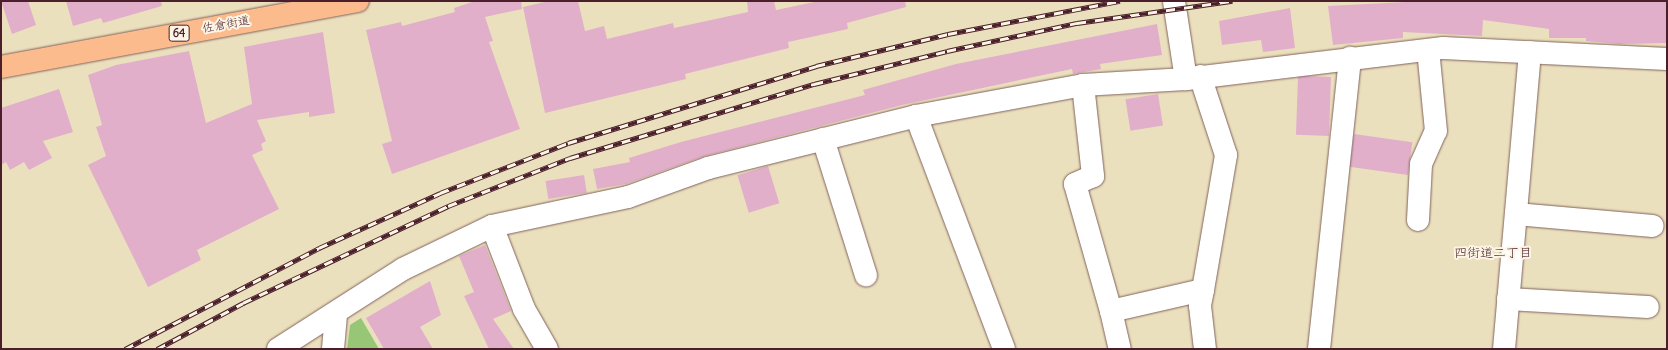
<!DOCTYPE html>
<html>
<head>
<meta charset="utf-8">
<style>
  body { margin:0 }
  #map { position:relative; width:1668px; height:350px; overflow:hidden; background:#ebe0bd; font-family:Delius,"Klee One",sans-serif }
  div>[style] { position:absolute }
  .green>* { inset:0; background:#97c776 }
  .building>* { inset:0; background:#e2afcb; transform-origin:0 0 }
  .roads { filter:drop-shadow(0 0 1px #82635e) drop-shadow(0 0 1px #82635e) }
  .minor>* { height:22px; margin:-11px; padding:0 11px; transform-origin:11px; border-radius:11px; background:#fff }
  .major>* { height:22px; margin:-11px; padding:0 11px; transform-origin:11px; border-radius:11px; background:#fbbb8c }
  .rail>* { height:4.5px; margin-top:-2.25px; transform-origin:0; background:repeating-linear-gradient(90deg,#fcf5e5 0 9px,#4a1f2b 0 18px); box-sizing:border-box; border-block:1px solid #4a1f2b }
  span { translate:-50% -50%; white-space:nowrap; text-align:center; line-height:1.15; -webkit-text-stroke:4px #fcf5e5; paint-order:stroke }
  .shield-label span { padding:1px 3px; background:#fcf5e5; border:1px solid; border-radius:3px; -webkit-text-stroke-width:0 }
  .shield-label { font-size:11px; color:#4a1f2b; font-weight:700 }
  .street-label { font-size:12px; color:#4a1f2b }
  .neighbourhood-label { font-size:13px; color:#4a1f2b }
  .frame { position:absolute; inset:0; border:2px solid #4a1f2b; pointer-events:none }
</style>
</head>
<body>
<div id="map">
  <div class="green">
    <div style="clip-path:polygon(361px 318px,379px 349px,347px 349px,350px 325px)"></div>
  </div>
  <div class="building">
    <div style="clip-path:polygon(1px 1px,28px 1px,36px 25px,12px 34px)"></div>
    <div style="clip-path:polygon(66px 1px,161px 1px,162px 6px,103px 23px,101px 18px,73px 26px)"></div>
    <div style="clip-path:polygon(475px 1px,521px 1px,522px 9px,485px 17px,493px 41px,489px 42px,520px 129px,392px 174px,382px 144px,392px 141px,366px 30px,401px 22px,402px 26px,455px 12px,454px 8px)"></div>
    <div style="clip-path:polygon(549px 1px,578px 1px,585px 31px,604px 26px,607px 39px,673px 23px,674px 28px,748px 12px,747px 1px,774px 1px,776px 10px,819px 1px,905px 1px,906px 7px,847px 23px,848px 29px,788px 42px,789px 48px,685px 74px,686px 79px,545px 113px,523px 7px)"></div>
    <div style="clip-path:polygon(1425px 1px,1667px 1px,1667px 43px,1619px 44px,1586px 41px,1586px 38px,1549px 38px,1549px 29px,1483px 20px,1482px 36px,1403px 32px,1403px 38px,1333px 45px,1328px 6px)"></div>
    <div style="clip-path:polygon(1290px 8px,1295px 48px,1263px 52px,1261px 40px,1222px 45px,1219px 21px)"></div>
    <div style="clip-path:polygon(1157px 24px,1162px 55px,1100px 64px,1101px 69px,1073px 74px,1072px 69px,902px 105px,705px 156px,626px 184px,597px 189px,593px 169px,630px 162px,629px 158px,681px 142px,865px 95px,863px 90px,956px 64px)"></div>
    <div style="clip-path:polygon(323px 32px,335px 113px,309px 117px,309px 112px,257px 120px,266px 141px,261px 144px,263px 150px,252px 155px,279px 209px,197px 250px,201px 260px,148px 287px,88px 165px,106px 156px,96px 127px,102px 125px,88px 75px,116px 65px,189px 51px,206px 123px,252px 104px,244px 47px)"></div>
    <div style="left:1331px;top:77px;width:59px;height:33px;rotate:92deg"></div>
    <div style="clip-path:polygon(59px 89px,73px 132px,43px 141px,52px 158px,29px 170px,24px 162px,10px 170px,6px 162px,1px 165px,1px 108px)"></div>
    <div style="left:1158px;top:94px;width:32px;height:33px;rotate:81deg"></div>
    <div style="left:1354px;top:134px;width:59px;height:33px;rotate:8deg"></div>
    <div style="left:768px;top:166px;width:39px;height:32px;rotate:73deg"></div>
    <div style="left:584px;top:175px;width:18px;height:39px;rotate:81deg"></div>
    <div style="clip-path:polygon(485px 245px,511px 311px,493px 319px,514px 349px,489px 349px,464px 296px,474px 292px,459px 256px)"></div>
    <div style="clip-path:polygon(430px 281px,441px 315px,420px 327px,433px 349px,384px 349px,366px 318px)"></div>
  </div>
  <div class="roads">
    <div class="minor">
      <div style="left:1174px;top:1px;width:79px;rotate:81.3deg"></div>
      <div style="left:1083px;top:85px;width:92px;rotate:83.7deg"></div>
      <div style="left:1093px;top:176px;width:20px;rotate:156deg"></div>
      <div style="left:1075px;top:184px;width:132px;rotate:74.2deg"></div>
      <div style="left:1111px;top:311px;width:94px;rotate:-12.9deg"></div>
      <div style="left:1203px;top:290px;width:137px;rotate:-80.3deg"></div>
      <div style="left:1226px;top:155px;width:83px;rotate:-108.2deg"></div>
      <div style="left:916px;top:116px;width:249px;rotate:69.3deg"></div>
      <div style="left:823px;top:139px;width:143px;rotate:72.5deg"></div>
      <div style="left:1516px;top:214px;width:137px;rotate:5deg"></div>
      <div style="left:1418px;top:220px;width:56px;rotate:-86.9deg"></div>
      <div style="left:1421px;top:164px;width:36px;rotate:-66deg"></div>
      <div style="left:1436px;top:131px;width:81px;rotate:-95.6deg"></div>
      <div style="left:492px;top:226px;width:89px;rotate:68.9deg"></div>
      <div style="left:524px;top:309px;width:46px;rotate:60.1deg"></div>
      <div style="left:1203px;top:290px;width:16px;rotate:101deg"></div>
      <div style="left:1200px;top:306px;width:43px;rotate:83.4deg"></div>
      <div style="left:1508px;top:299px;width:140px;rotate:3.3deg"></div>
      <div style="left:1111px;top:311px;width:39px;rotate:77deg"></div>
      <div style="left:278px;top:349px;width:148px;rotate:-32.6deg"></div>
      <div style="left:403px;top:269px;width:99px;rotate:-25.8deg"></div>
      <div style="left:492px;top:226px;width:139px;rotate:-12deg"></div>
      <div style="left:628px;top:197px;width:85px;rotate:-19.9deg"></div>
      <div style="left:708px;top:168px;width:214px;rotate:-14deg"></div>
      <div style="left:916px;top:116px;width:170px;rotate:-10.5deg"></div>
      <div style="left:1083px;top:85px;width:103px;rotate:-3.3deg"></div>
      <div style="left:1186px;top:79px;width:259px;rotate:-6.9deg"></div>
      <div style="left:1443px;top:48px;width:224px;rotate:2.8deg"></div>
      <div style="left:333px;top:349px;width:36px;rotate:-85deg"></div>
      <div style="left:1319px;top:349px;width:293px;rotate:-83.9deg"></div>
      <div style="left:1504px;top:349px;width:298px;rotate:-85deg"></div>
    </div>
    <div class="major">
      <div style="left:1px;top:67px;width:363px;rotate:-10.5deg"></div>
    </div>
  </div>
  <div class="rail">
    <div style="left:125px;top:349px;width:219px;rotate:-27.5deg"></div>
    <div style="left:319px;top:248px;width:133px;rotate:-24.4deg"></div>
    <div style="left:440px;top:193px;width:137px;rotate:-21.3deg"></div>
    <div style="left:568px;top:143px;width:260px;rotate:-17.2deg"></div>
    <div style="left:816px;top:66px;width:136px;rotate:-13.6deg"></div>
    <div style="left:948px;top:34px;width:175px;rotate:-10.9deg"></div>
    <div style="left:157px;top:349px;width:98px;rotate:-28.1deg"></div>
    <div style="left:243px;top:303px;width:227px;rotate:-25.3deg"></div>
    <div style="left:448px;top:206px;width:131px;rotate:-21.5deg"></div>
    <div style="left:570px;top:158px;width:255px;rotate:-16.9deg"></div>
    <div style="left:814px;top:84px;width:137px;rotate:-13.9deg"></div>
    <div style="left:947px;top:51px;width:133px;rotate:-12.2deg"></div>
    <div style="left:1077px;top:23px;width:157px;rotate:-8.1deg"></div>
  </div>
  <div class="shield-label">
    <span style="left:179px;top:33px">64</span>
  </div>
  <div class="street-label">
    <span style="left:226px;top:24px;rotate:-10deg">佐倉街道</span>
  </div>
  <div class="neighbourhood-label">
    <span style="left:1493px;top:253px">四街道二丁目</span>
  </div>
  <div class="frame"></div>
</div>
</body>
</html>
